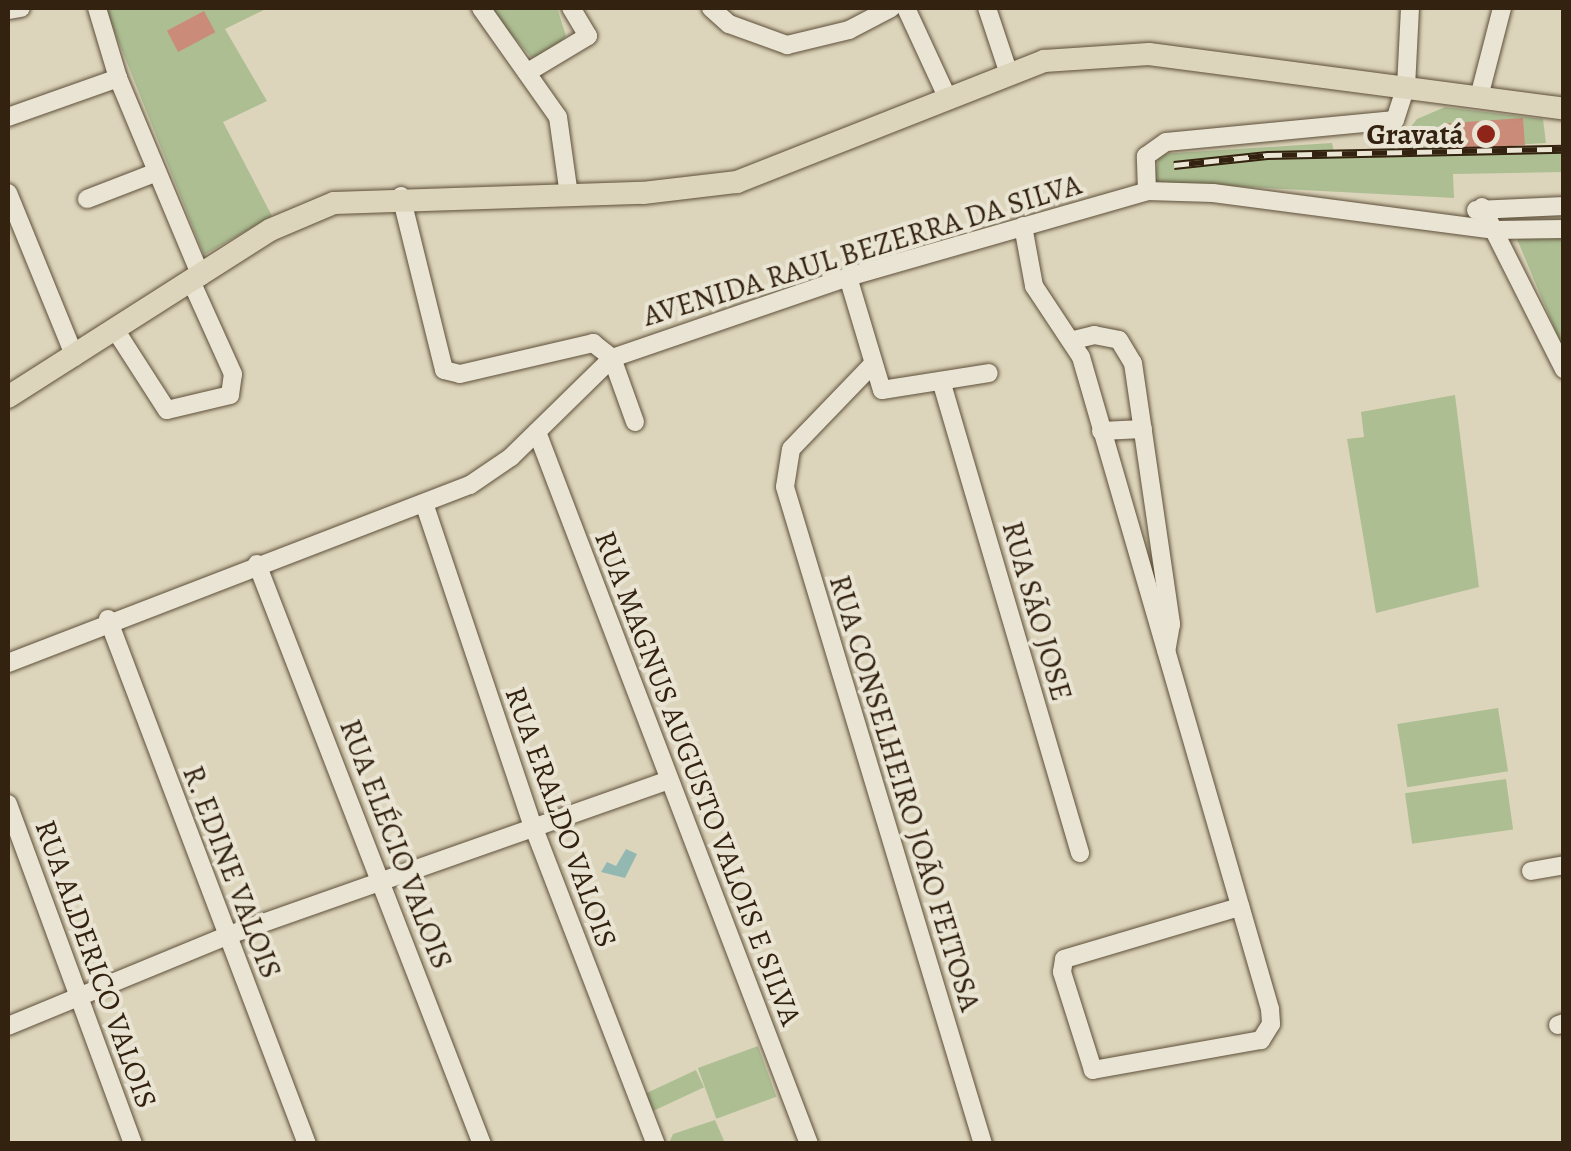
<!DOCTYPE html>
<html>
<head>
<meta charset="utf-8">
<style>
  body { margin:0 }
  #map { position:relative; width:1571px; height:1151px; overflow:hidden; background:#ddd5bb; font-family:Alegreya,serif }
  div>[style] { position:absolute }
  .green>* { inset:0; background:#adbe93; transform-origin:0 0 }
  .water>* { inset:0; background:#93b8b2 }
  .building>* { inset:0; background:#ca8b79; transform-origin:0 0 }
  .roads { filter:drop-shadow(0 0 2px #5e4f3a) drop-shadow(0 0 2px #5e4f3a) }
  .minor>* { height:18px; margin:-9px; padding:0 9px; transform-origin:9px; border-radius:9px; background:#e9e4d3 }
  .major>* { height:22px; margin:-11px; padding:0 11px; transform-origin:11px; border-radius:11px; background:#ddd5bb }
  .rail>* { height:9px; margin-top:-4.5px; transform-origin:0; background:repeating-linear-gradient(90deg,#e9e4d3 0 15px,#33220f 0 30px); box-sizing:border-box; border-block:2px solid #33220f }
  .dots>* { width:28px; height:28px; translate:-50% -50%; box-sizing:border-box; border:5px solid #e9e4d3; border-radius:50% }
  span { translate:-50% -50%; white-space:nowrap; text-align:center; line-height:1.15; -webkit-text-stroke:8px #e9e4d3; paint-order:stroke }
  .poi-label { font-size:30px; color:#33220f; font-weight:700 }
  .right { translate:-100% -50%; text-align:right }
  .street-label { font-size:30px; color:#33220f }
  .frame { position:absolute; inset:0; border:10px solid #33220f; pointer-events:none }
</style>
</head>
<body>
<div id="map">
  <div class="green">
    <div style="clip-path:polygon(105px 8px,268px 8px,225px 29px,267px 101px,223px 122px,272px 216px,204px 255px)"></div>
    <div style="clip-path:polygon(488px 8px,557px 8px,566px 36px,555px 49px,532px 58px)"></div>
    <div style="clip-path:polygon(1445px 107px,1543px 119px,1546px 143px,1423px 150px,1563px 146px,1563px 172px,1453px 174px,1454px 198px,1154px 182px,1159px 154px,1332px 143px,1334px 151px,1410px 150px,1409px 129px,1417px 119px)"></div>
    <div style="clip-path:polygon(1563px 233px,1563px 349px,1517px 239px)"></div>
    <div style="clip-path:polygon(1455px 395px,1479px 587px,1376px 613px,1347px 439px,1364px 437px,1361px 412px)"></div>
    <div style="left:1498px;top:708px;width:64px;height:102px;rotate:81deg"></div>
    <div style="left:1506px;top:779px;width:51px;height:102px;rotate:82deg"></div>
    <div style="left:758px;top:1046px;width:54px;height:64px;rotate:70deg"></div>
    <div style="left:696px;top:1070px;width:19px;height:58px;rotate:65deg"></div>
    <div style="clip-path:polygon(715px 1120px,725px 1143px,669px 1143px,673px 1134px)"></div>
  </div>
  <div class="water">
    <div style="clip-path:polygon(626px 849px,637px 854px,625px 878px,601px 872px,607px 862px,616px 866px)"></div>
  </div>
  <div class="building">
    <div style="left:204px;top:11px;width:24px;height:42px;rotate:62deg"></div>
    <div style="left:1523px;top:118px;width:27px;height:75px;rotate:86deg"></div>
  </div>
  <div class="roads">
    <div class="minor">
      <div style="left:97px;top:8px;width:73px;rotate:73.3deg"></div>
      <div style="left:118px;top:78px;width:215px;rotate:67.3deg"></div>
      <div style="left:481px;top:8px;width:133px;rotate:54.8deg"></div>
      <div style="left:558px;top:117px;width:79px;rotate:82deg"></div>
      <div style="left:711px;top:8px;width:24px;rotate:42deg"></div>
      <div style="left:729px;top:24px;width:62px;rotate:19.9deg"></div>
      <div style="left:787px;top:45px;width:64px;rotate:-13.6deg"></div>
      <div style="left:849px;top:30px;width:47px;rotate:-27.6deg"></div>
      <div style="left:906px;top:8px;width:100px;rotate:65.2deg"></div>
      <div style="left:987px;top:8px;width:70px;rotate:71.6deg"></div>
      <div style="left:8px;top:10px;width:13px;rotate:-9deg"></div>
      <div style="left:528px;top:72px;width:70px;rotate:-31deg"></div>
      <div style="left:588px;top:36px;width:33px;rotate:-121deg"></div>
      <div style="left:1479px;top:97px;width:92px;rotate:-75.5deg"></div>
      <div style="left:8px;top:117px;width:117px;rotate:-19.5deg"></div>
      <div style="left:1147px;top:191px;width:35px;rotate:-92deg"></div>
      <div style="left:1146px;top:156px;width:24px;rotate:-35deg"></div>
      <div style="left:1166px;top:142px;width:230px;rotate:-5.5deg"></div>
      <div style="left:1395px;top:120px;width:35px;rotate:-72deg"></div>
      <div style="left:1406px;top:87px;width:79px;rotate:-87.1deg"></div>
      <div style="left:8px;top:193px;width:177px;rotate:67.8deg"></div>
      <div style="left:401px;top:196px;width:179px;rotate:76.1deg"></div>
      <div style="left:444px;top:370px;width:16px;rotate:14deg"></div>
      <div style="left:460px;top:374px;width:137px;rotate:-13.1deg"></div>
      <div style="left:593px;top:343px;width:24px;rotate:38deg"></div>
      <div style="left:612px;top:358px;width:68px;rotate:70.2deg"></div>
      <div style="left:87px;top:199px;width:75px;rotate:-21.1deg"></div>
      <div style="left:1482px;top:207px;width:182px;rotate:63.2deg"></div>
      <div style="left:1476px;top:210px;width:88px;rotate:-2.6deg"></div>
      <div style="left:1023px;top:226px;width:61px;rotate:79.6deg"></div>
      <div style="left:1034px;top:286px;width:85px;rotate:56.5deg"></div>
      <div style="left:1081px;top:357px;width:679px;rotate:73.83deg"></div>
      <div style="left:1270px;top:1009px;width:15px;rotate:86deg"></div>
      <div style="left:1271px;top:1024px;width:19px;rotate:122deg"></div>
      <div style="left:1261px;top:1040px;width:171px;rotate:169.9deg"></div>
      <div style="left:1093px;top:1070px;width:103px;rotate:-107.6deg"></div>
      <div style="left:1062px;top:972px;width:13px;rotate:-81deg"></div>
      <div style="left:1064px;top:959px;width:184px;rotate:-16.5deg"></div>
      <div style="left:848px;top:277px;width:118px;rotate:73.3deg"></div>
      <div style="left:882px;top:390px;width:108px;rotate:-9deg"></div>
      <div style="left:116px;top:331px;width:94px;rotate:57.2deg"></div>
      <div style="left:167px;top:410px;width:65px;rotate:-13.4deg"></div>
      <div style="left:230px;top:395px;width:21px;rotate:-82deg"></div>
      <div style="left:233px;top:374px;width:102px;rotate:-114.3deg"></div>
      <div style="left:1074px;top:340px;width:21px;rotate:-14deg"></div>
      <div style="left:1094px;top:335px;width:25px;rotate:11deg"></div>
      <div style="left:1119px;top:340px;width:27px;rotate:59deg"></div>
      <div style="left:1133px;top:363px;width:264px;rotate:81.7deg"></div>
      <div style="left:1171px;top:624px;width:27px;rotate:100deg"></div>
      <div style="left:871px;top:366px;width:115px;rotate:133.9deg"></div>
      <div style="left:791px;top:449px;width:38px;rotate:99deg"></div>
      <div style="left:785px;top:487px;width:686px;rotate:73.23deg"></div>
      <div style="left:942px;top:384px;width:489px;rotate:73.6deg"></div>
      <div style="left:1101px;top:431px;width:42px;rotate:-2.7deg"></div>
      <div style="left:537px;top:432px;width:762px;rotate:69.09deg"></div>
      <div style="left:425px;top:506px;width:338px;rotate:71.4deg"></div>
      <div style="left:533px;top:826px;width:341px;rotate:68.9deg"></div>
      <div style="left:257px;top:564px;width:622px;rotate:68.8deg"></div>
      <div style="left:108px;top:619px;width:561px;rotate:69.24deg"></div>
      <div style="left:8px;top:663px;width:495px;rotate:-21.1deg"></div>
      <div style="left:470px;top:485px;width:50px;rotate:-34.3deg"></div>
      <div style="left:511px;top:457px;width:141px;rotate:-44.4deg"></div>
      <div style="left:612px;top:358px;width:250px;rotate:-18.9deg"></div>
      <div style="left:848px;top:277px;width:311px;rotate:-16deg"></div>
      <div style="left:1147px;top:191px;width:66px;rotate:1.7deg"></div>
      <div style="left:1213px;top:193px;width:283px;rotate:7.5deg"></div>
      <div style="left:1494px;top:230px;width:70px;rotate:-0.8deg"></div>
      <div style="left:8px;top:804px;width:362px;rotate:69.8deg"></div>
      <div style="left:1531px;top:871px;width:34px;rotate:-10deg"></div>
      <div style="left:1558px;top:1025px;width:6px;rotate:-18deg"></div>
      <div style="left:8px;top:1026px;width:236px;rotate:-22.4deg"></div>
      <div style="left:226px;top:936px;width:469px;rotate:-19.4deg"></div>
    </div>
    <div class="major">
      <div style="left:8px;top:397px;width:311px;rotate:-32.5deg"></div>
      <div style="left:270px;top:230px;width:69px;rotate:-22.9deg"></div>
      <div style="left:334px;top:203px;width:309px;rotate:-1.9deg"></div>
      <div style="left:643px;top:193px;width:95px;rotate:-6.7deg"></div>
      <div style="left:737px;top:182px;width:330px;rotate:-21.5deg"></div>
      <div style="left:1044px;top:61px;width:105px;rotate:-3.8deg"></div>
      <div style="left:1149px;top:54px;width:419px;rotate:7.5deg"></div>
    </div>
  </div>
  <div class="rail">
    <div style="left:1174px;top:165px;width:94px;rotate:-6.1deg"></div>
    <div style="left:1267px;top:155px;width:297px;rotate:-1.2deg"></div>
  </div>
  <div class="dots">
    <div style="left:1486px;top:134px;background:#8f2418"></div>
  </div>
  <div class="poi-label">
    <span class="right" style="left:1464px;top:134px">Gravatá</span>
  </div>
  <div class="street-label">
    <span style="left:862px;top:250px;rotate:-17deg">AVENIDA RAUL BEZERRA DA SILVA</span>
    <span style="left:1037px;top:611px;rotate:74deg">RUA SÃO JOSE</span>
    <span style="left:698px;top:778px;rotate:69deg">RUA MAGNUS AUGUSTO VALOIS E SILVA</span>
    <span style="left:905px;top:793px;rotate:73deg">RUA CONSELHEIRO JOÃO FEITOSA</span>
    <span style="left:561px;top:817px;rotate:70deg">RUA ERALDO VALOIS</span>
    <span style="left:396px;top:844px;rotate:69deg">RUA ELÉCIO VALOIS</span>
    <span style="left:232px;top:872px;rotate:69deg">R. EDINE VALOIS</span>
    <span style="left:96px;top:964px;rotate:70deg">RUA ALDERICO VALOIS</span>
  </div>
  <div class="frame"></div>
</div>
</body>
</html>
